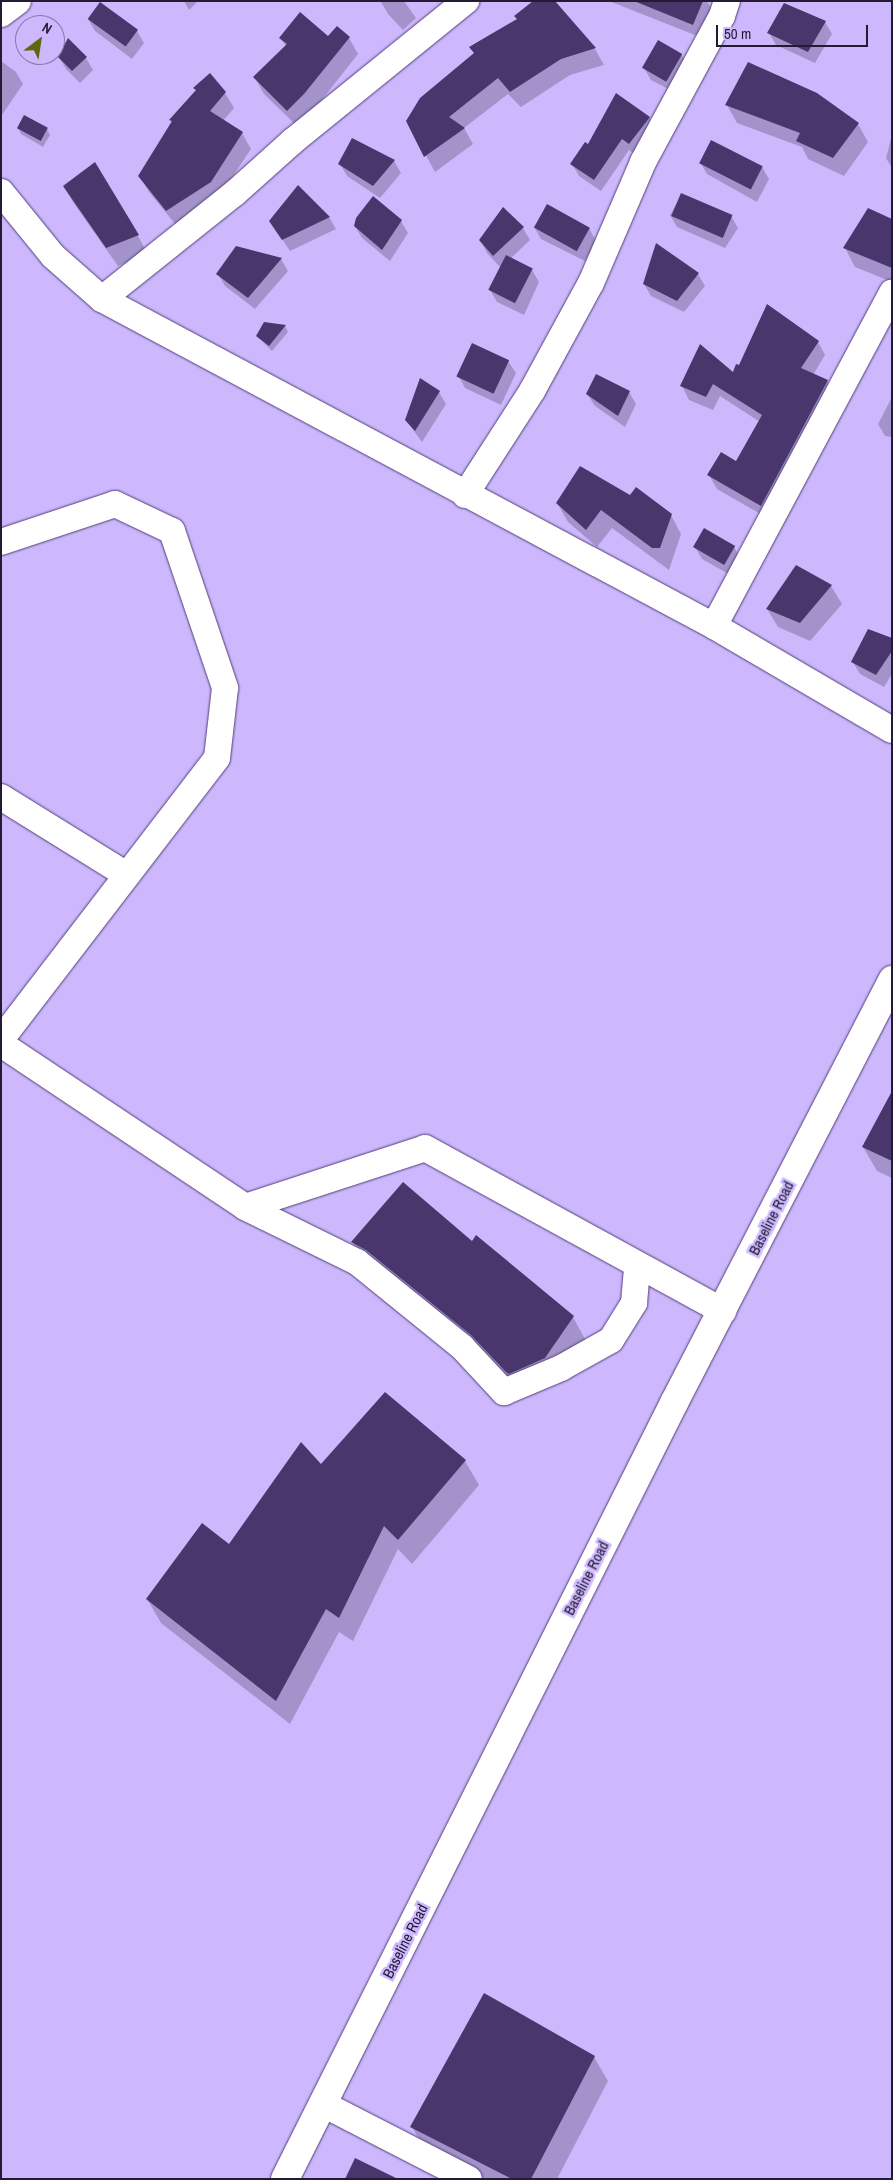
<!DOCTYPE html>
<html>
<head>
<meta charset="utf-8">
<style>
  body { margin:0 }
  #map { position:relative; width:893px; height:2180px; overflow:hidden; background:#cdb8fd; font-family:"Archivo Narrow",sans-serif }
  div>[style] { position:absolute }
  .shadow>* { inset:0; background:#0003 }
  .building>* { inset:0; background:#48366c; transform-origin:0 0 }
  .roads { filter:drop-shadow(0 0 1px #533e7a) drop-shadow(0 0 1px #533e7a) }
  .minor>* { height:26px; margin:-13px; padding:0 13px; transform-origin:13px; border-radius:13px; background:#fff }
  .major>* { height:28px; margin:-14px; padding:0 14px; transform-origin:14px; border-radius:14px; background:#fff }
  span { translate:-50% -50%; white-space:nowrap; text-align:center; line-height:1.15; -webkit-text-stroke:5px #cdb8fd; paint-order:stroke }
  .street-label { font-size:15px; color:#231b34 }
  .frame { position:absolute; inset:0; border:2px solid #231b34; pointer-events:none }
  .north { position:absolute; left:15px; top:15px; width:50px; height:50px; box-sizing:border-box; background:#cdb8fd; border:1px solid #8979ad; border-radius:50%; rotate:31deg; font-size:14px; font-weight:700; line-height:20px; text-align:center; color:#231b34 }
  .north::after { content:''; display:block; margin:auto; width:18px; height:22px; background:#5c6910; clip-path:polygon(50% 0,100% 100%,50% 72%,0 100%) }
  .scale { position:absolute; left:716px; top:25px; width:152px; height:22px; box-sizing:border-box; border:2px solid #231b34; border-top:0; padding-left:6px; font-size:15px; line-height:18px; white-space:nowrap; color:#231b34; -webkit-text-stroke:4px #cdb8fd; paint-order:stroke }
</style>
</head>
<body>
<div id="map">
  <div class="shadow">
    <div style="clip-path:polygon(184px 1px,198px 1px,189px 10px)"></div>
    <div style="clip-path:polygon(404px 1px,416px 18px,403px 30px,388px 14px,381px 2px)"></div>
    <div style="clip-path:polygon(553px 1px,595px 49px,604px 65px,570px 75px,521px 107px,508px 94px,464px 128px,473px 144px,435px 172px,407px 121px,475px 54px,471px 47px)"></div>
    <div style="clip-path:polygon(609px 1px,707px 1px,711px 8px,700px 37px)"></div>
    <div style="clip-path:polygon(88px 19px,137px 31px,144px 43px,132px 59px,95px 31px)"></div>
    <div style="clip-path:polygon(825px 22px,832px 34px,815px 63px,776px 45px,769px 33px)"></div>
    <div style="clip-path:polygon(281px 38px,349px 38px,358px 54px,313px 111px,297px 126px,264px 94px,255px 78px,286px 47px)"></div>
    <div style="clip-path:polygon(681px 54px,688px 67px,674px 92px,651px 80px,644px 68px)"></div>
    <div style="clip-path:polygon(59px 57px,86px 58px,93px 70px,80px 83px,66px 69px)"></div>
    <div style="clip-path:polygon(1px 61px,16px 72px,23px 84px,2px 115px)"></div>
    <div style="clip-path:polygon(225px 93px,234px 108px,223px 121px,242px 133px,251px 149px,219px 197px,176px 225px,149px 192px,140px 176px,172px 123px,170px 120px)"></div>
    <div style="clip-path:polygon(727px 105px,858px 124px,868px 142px,844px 176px,808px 159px,802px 147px,737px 123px)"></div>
    <div style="clip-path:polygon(649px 117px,656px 129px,636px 155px,629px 150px,601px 191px,579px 176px,572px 164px,588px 145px)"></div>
    <div style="clip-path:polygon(18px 128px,47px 129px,50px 135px,43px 147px,21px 134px)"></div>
    <div style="clip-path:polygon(892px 135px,892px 168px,886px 158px)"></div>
    <div style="clip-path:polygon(352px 140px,394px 161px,401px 173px,380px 198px,347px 176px,340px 164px)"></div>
    <div style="clip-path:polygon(700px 162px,762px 167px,769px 179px,757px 202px,707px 174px)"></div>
    <div style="clip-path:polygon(94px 164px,138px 236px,148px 254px,118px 266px,75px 205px,64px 187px)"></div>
    <div style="clip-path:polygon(298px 187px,329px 217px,336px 229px,290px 251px,271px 222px)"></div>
    <div style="clip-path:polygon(682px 194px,731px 216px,738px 228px,725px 248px,677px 227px,670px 215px)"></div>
    <div style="clip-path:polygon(401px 221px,408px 233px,390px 261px,362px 238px,355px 226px)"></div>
    <div style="clip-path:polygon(892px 221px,892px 282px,855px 267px,845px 248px)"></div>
    <div style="clip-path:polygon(534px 227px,589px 228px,596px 241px,585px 261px,541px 239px)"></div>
    <div style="clip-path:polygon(523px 228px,530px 240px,510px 259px,532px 270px,539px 282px,524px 315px,497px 302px,490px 290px,501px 268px,487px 253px,480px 240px)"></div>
    <div style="clip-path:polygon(657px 245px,698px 274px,705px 286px,684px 312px,651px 296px,644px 284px)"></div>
    <div style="clip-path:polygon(281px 259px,288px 271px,255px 309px,225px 286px,218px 274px)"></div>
    <div style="clip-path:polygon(285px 326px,288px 332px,272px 351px,257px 336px)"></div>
    <div style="clip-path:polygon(818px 342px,825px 355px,813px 375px,827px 381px,835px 395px,769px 519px,717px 489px,709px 475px,737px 463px,760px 422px,720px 396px,713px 410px,689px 400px,682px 386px,734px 374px)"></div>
    <div style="clip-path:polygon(472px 344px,508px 361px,516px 373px,501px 405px,465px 388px,458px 375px)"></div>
    <div style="clip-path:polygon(420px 380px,439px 392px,446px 404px,422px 442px,406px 420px)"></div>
    <div style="clip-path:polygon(629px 392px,636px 404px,625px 427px,595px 406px,587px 394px)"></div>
    <div style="clip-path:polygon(892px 397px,892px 437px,885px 436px,878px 424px)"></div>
    <div style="clip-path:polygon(631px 497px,671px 515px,681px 534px,669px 570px,612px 528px,597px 547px,568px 522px,557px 503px)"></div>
    <div style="clip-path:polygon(695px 547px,734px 547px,741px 559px,732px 576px,702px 559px)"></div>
    <div style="clip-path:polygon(831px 586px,842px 604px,810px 641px,778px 627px,767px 609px)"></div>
    <div style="clip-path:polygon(892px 639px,892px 674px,884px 687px,860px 674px,853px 662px)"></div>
    <div style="clip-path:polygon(892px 1093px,892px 1178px,877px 1171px,863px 1147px)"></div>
    <div style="clip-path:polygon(353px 1243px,573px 1317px,586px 1341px,524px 1397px,366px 1266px)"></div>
    <div style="clip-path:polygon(465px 1461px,479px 1485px,412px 1564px,398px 1549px,353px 1641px,339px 1632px,290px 1724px,161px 1623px,147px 1599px,230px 1546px,321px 1466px)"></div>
    <div style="clip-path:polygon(484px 1995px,594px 2057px,608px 2081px,557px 2179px,480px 2179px,426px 2151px,412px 2127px)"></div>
  </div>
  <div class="building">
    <div style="clip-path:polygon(533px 1px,555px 1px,596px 48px,561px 59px,510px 92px,498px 78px,449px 117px,465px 128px,424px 157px,406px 121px,420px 98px,474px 53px,469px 47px,517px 19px,514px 16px)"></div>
    <div style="clip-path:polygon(634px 1px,703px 1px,693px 25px)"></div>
    <div style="left:100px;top:2px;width:47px;height:21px;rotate:36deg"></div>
    <div style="clip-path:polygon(784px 3px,826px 21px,808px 52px,767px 33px)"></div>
    <div style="clip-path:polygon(300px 12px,328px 36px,337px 26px,350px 37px,304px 94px,287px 111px,253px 77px,287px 44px,279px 38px)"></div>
    <div style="clip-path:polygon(68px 38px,87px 57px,72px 71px,58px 57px)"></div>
    <div style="left:658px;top:40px;width:28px;height:32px;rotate:30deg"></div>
    <div style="clip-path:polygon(748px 62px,817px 93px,859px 123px,833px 158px,796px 141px,800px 133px,725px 105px)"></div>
    <div style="clip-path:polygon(210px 73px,226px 92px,210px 111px,243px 132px,211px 182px,166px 211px,138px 176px,172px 121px,169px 120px,196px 90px,193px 88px)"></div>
    <div style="clip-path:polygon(616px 93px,650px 117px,629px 144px,622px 139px,594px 180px,570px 164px,585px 142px,588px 144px)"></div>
    <div style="left:24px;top:115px;width:27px;height:15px;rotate:28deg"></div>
    <div style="clip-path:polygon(352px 138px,395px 160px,373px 186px,338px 164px)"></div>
    <div style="left:711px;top:140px;width:58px;height:26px;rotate:27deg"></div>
    <div style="clip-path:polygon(95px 162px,139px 235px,106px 248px,63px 186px)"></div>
    <div style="clip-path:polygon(298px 185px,330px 217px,282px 240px,269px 221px)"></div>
    <div style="left:681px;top:193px;width:56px;height:25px;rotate:23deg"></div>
    <div style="clip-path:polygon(373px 196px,402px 220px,382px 250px,354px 226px,356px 218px)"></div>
    <div style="left:547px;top:204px;width:49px;height:27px;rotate:29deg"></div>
    <div style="clip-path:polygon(503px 207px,524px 227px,493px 256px,479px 240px)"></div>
    <div style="clip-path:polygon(868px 208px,892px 219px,892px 268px,843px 248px)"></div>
    <div style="clip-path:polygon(656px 243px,699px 273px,677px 301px,643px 284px)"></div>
    <div style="clip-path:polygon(236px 246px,282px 258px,248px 298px,216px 274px)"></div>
    <div style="left:506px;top:255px;width:30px;height:39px;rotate:27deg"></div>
    <div style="clip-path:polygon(767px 304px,819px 341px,801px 368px,828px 380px,761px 506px,707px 475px,721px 452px,736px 461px,762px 415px,713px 384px,706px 397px,680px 386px,700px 344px,733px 372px,736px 364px,739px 365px)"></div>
    <div style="clip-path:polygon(264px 322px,286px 325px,269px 346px,256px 336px)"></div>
    <div style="left:472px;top:343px;width:41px;height:37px;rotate:25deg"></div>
    <div style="clip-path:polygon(596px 374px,630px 391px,618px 416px,586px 394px)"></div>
    <div style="clip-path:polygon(420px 378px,440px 391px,415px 431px,405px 420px)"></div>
    <div style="clip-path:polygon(580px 466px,630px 495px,636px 487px,672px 514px,660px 548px,652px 548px,601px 510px,586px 530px,556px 503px)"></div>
    <div style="left:704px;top:528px;width:36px;height:22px;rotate:30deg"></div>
    <div style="clip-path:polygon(796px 565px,832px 585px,800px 623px,766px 609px)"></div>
    <div style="clip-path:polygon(868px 629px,892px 638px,892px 651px,876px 675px,851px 662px)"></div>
    <div style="clip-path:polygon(892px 1091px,892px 1161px,862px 1147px)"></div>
    <div style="clip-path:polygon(403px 1182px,472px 1241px,476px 1235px,574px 1316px,545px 1358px,509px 1374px,506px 1372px,471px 1335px,366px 1250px,351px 1242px)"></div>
    <div style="clip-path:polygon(385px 1392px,466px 1460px,398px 1540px,384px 1526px,339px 1618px,326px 1609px,276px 1701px,146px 1599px,202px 1523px,229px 1544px,301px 1442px,321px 1464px)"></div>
    <div style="clip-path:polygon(484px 1993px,595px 2056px,531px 2179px,512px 2179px,410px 2127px)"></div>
    <div style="clip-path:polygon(355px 2158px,398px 2179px,345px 2179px)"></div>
  </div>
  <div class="roads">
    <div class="minor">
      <div style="left:1px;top:14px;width:21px;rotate:-37deg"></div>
      <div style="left:1px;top:192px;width:82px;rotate:50.9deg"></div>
      <div style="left:53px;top:256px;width:65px;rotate:41.3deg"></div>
      <div style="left:102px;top:299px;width:694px;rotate:28.12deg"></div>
      <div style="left:714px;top:626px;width:206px;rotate:30.3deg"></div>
      <div style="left:102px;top:299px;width:170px;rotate:-38.6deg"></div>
      <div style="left:235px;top:193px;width:78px;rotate:-41.9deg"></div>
      <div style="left:293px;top:141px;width:223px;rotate:-39deg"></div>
      <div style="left:465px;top:495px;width:124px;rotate:-57.2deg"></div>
      <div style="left:532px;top:391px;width:123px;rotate:-61.4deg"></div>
      <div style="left:591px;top:283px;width:132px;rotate:-66.7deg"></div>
      <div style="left:643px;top:162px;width:166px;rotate:-61.6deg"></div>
      <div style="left:722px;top:16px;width:16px;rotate:-72deg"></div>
      <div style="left:1px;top:542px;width:120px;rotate:-18.4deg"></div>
      <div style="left:115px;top:504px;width:63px;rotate:25.3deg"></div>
      <div style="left:172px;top:531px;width:166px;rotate:71.3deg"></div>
      <div style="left:225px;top:688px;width:70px;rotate:96.5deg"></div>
      <div style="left:217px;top:758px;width:355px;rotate:127.5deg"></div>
      <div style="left:714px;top:626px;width:378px;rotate:-61.9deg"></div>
      <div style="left:1px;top:797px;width:148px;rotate:31.8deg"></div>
      <div style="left:1px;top:1044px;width:293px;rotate:33.7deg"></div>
      <div style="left:245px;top:1207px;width:189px;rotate:-18.1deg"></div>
      <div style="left:425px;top:1148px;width:340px;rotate:28.7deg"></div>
      <div style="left:245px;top:1207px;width:125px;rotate:26.2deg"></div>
      <div style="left:357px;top:1262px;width:135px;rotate:39deg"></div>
      <div style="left:462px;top:1347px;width:62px;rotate:47deg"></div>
      <div style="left:504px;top:1392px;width:62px;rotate:-22.8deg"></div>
      <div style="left:561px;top:1368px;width:57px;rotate:-29.2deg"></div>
      <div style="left:611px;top:1340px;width:44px;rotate:-58.1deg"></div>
      <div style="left:634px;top:1303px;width:37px;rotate:-85deg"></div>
      <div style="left:323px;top:2104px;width:164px;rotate:27.2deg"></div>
    </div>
    <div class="major">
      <div style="left:285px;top:2179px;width:870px;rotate:-63.38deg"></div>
      <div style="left:675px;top:1401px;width:474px;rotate:-62.7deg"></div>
    </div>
  </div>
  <div class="street-label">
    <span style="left:771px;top:1218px;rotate:-63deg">Baseline Road</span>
    <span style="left:586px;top:1578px;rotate:-63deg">Baseline Road</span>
    <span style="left:405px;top:1941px;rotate:-63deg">Baseline Road</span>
  </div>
  <div class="frame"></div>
  <div class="north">N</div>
  <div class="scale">50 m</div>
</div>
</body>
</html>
